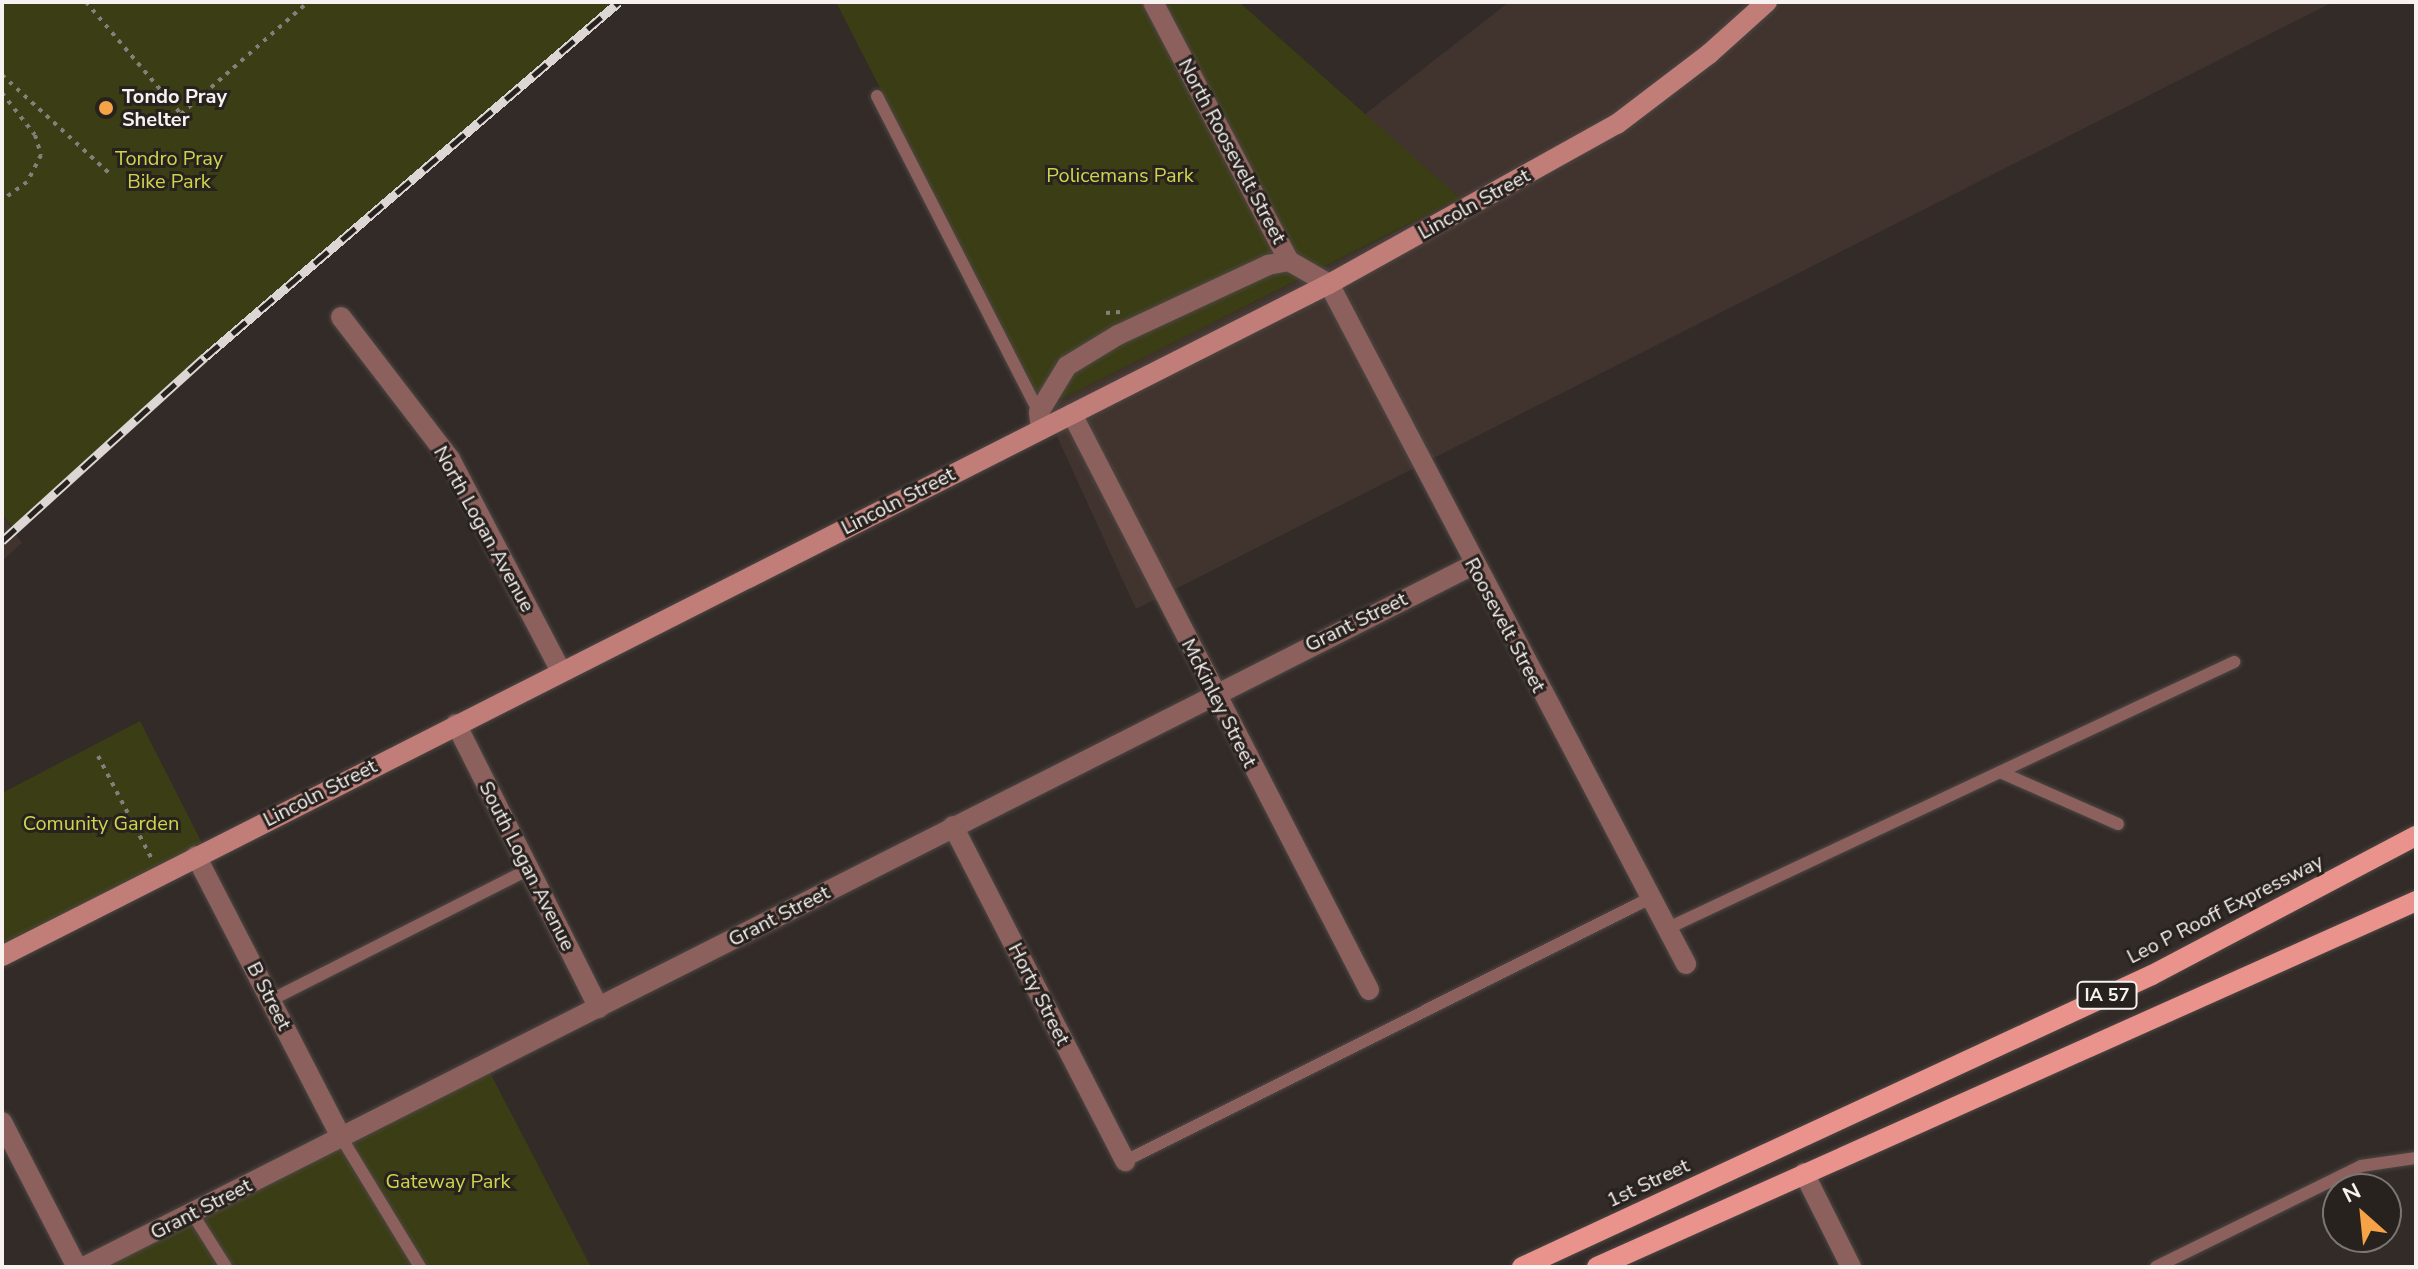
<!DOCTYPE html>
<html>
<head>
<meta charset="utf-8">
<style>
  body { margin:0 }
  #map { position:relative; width:2418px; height:1269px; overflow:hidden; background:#322b28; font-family:"Nunito Sans",sans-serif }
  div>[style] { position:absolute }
  .built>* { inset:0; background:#41342e }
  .green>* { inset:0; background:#3b3d14 }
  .path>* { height:4px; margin-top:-2px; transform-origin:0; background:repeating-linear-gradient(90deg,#857f7c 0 4px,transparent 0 10px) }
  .roads { filter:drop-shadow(0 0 2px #4e4744) drop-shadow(0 0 2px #4e4744) }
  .lane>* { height:12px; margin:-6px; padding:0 6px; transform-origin:6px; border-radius:6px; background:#8c615d }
  .street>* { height:20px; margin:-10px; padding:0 10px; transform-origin:10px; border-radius:10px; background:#8c615d }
  .secondary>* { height:20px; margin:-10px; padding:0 10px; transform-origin:10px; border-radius:10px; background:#c17d78 }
  .primary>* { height:20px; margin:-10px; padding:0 10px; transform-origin:10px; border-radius:10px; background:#ea928c }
  .rail>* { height:9px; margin-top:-4.5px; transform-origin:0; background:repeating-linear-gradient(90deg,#28221f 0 18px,#dcd7d5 0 36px); box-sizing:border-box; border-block:2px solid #dcd7d5 }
  .dots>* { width:22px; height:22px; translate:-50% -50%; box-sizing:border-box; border:4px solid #28221f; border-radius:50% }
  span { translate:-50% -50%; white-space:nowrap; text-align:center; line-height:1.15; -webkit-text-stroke:6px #28221f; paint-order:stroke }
  .shield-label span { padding:2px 6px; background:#28221f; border:2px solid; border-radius:6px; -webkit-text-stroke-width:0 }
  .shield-label { font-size:18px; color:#f7f2f0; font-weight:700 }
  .poi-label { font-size:20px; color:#f7f2f0; font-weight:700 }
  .left { translate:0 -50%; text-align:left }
  .street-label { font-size:20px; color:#f7f2f0 }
  .park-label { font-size:20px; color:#ced54d }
  .frame { position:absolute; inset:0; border:4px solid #f7f2f0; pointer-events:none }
  .north { position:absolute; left:2322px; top:1173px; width:80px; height:80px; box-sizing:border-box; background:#28221f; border:2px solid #7b7573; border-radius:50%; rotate:333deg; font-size:22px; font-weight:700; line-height:32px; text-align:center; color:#f7f2f0 }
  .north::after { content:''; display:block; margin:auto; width:28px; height:36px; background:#f6a247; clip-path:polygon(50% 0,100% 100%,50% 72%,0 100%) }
</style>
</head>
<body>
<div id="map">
  <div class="built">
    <div style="clip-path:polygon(1509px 2px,2333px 2px,1136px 609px,1044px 408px,1459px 199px,1364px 115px)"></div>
    <div style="clip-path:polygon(2px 515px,22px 543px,2px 561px)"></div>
  </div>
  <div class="green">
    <div style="clip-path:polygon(2px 2px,618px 2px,15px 530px,2px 515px)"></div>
    <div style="clip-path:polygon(836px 2px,1239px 2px,1460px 198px,1044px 408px)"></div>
    <div style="clip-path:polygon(140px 721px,206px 851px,2px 956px,2px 793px)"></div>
    <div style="clip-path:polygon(486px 1065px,591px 1267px,87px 1267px)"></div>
  </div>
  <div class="path">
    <div style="left:86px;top:2px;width:147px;rotate:49.7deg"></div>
    <div style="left:181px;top:114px;width:169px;rotate:-41.4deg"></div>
    <div style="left:2px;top:75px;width:147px;rotate:42.5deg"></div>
    <div style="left:2px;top:93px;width:53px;rotate:51.8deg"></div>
    <div style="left:35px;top:135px;width:21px;rotate:73deg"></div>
    <div style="left:41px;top:155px;width:30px;rotate:117deg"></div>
    <div style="left:27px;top:182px;width:31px;rotate:144deg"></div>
    <div style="left:1106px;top:313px;width:14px;rotate:-4deg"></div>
    <div style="left:98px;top:756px;width:119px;rotate:62.4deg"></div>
  </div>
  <div class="roads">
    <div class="lane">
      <div style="left:877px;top:96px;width:355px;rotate:62.9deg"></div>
      <div style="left:2000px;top:772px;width:129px;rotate:23.8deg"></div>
      <div style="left:1666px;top:929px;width:628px;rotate:-25.18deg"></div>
      <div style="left:271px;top:1000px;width:289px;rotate:-26.9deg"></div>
      <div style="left:341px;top:1137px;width:152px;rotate:58.7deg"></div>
      <div style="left:1125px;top:1161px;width:586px;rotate:-26.57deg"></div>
      <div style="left:192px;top:1213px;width:64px;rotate:57.8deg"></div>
      <div style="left:2156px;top:1267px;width:229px;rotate:-26.2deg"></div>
      <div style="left:2361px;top:1166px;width:56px;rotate:-8.3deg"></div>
    </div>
    <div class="street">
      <div style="left:1153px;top:2px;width:293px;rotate:62.3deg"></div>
      <div style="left:1289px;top:261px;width:46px;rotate:29.9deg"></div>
      <div style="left:1329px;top:284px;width:768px;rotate:62.3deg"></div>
      <div style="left:341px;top:317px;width:179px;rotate:52.5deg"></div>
      <div style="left:450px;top:459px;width:239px;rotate:62.4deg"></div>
      <div style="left:1072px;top:414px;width:648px;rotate:62.72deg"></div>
      <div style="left:1041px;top:429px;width:17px;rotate:-97deg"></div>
      <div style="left:1039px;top:412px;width:54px;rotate:-58.7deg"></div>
      <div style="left:1067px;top:366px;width:60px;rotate:-31.3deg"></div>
      <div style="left:1118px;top:335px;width:166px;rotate:-25deg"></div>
      <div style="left:1268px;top:265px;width:21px;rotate:-11deg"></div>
      <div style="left:456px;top:724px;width:318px;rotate:63.3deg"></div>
      <div style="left:953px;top:826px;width:377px;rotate:62.8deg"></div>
      <div style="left:196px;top:856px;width:316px;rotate:62.7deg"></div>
      <div style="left:2px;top:1122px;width:163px;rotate:62.7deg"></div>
      <div style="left:1804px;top:1173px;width:105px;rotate:63.4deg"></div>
      <div style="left:84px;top:1267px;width:1556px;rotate:-26.81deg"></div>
    </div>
    <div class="secondary">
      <div style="left:2px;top:956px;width:1487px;rotate:-26.86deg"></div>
      <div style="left:1329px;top:284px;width:329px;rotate:-29.1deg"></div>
      <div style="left:1617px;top:124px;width:116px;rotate:-37.3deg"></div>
      <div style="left:1709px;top:54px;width:78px;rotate:-41.9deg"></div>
    </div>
    <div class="primary">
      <div style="left:1522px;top:1267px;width:694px;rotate:-24.87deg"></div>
      <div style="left:2152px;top:975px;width:298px;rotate:-27.8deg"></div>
      <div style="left:1597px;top:1267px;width:897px;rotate:-24.08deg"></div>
    </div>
  </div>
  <div class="rail">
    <div style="left:2px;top:541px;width:274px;rotate:-42.2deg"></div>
    <div style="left:205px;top:357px;width:545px;rotate:-40.61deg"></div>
  </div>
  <div class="dots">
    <div style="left:106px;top:108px;background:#f6a247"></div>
  </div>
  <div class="shield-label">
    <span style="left:2107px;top:995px">IA 57</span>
  </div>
  <div class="poi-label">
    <span class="left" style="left:122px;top:108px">Tondo Pray<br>Shelter</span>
  </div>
  <div class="street-label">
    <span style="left:1232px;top:151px;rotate:62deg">North Roosevelt Street</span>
    <span style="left:1474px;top:204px;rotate:-29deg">Lincoln Street</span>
    <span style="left:898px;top:501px;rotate:-27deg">Lincoln Street</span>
    <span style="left:484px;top:529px;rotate:61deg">North Logan Avenue</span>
    <span style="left:1356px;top:622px;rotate:-26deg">Grant Street</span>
    <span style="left:1505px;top:625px;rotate:62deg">Roosevelt Street</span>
    <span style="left:1219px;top:703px;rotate:63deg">McKinley Street</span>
    <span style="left:320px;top:793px;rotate:-27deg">Lincoln Street</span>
    <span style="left:527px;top:866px;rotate:63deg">South Logan Avenue</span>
    <span style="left:2225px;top:909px;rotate:-27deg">Leo P Rooff Expressway</span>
    <span style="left:779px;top:916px;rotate:-27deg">Grant Street</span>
    <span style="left:1039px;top:994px;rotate:63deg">Horty Street</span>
    <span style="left:269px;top:996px;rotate:63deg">B Street</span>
    <span style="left:1648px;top:1183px;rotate:-25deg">1st Street</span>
    <span style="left:201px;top:1209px;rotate:-27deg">Grant Street</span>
  </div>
  <div class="park-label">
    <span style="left:169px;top:170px">Tondro Pray<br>Bike Park</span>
    <span style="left:1120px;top:175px">Policemans Park</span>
    <span style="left:101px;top:823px">Comunity Garden</span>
    <span style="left:448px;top:1181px">Gateway Park</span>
  </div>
  <div class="frame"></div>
  <div class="north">N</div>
</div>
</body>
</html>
